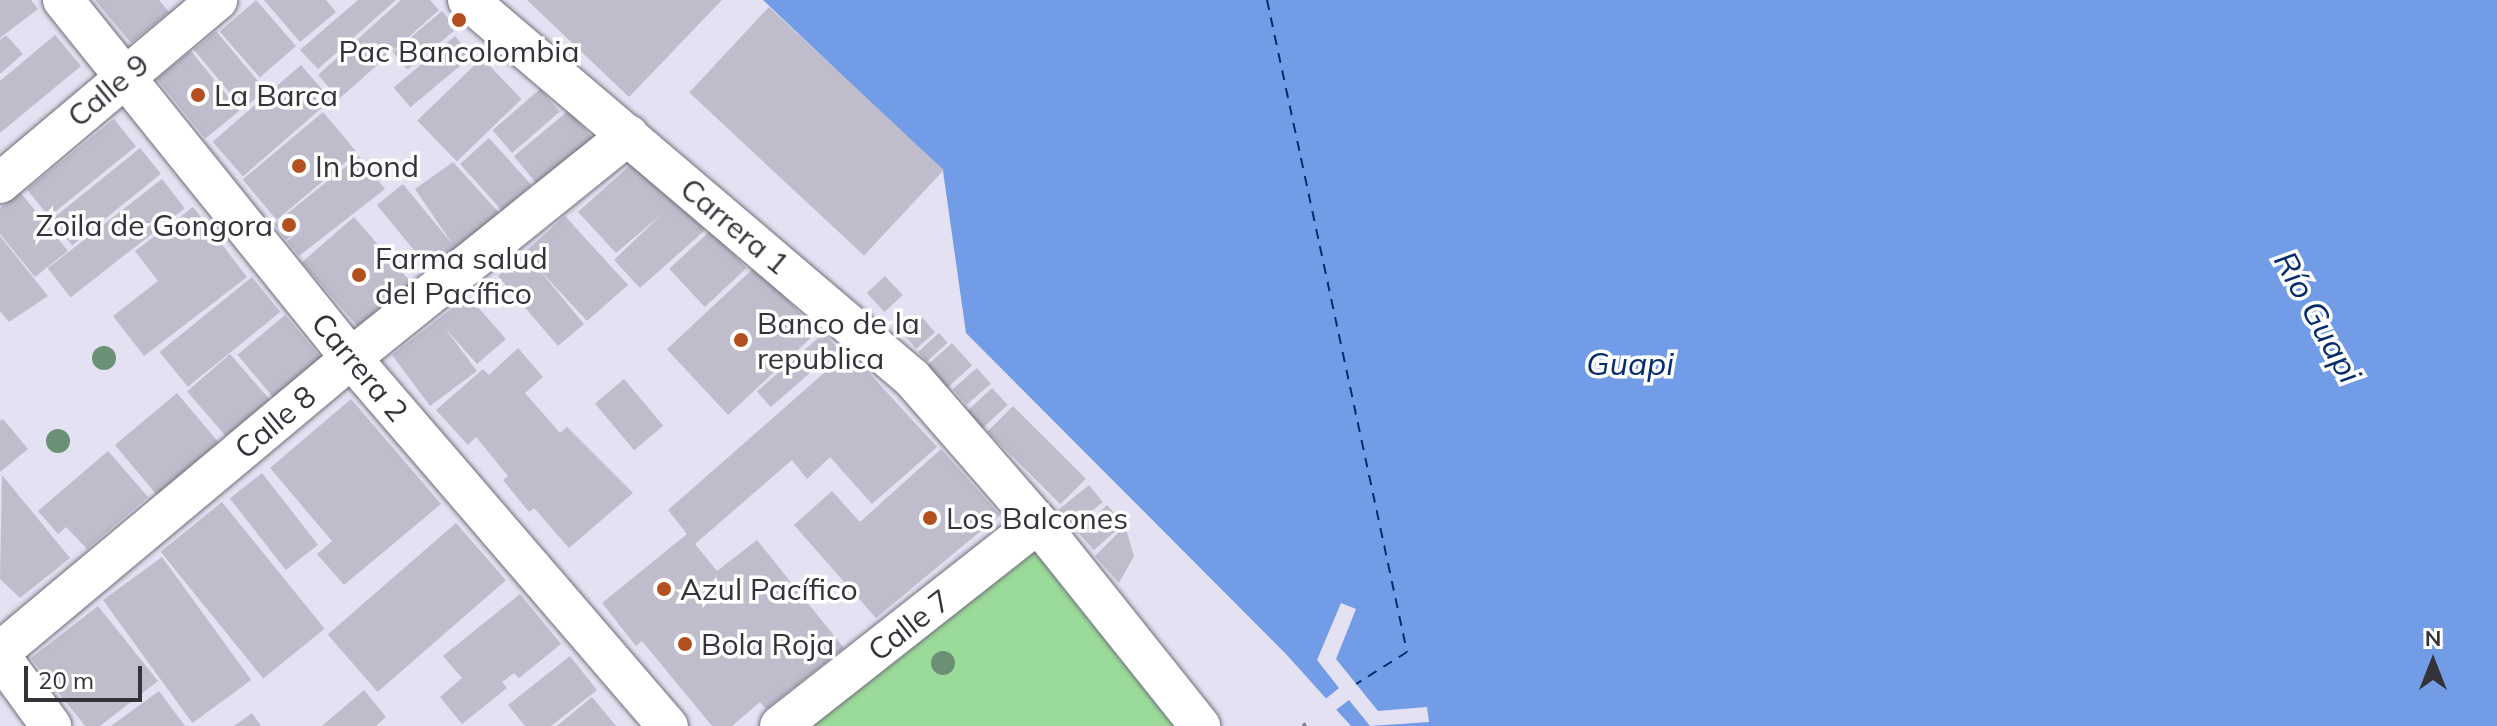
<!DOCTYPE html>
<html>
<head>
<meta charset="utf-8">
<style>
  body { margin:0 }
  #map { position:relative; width:2497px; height:726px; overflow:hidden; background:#e4e1f2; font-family:Mulish,sans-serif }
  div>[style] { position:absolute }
  .green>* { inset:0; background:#9bdb99 }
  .water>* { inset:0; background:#729de6 }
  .pier>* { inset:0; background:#e4e1f2 }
  .ferry>* { height:2px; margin-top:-1px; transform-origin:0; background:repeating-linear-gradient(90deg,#052c6b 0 10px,transparent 0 18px) }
  .building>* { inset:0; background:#bfbccc; transform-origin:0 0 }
  .path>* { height:5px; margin-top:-2.5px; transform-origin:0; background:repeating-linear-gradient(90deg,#85838f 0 4px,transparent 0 8px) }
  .roads { filter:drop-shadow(0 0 2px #706d7b) drop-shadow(0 0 2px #706d7b) }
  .minor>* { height:40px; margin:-20px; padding:0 20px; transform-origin:20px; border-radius:20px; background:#fff }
  .trees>* { width:24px; height:24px; margin:-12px; border-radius:50%; background:#6a9175 }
  .dots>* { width:22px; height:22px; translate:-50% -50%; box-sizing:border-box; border:4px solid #fff; border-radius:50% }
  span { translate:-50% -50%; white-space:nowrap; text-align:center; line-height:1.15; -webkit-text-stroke:7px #fff; paint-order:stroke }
  .poi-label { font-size:30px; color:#34333a }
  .left { translate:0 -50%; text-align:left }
  .right { translate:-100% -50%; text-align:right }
  .street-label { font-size:30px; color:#34333a }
  .water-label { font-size:32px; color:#052c6b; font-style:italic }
  .north { position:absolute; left:2393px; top:622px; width:80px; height:80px; -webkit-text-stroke:6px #fff; paint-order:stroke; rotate:0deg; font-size:22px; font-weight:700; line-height:32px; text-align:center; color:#34333a }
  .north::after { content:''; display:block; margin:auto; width:28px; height:36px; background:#34333a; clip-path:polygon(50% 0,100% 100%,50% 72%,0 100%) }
  .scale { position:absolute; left:24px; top:666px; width:118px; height:36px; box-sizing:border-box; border:4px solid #34333a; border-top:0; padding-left:10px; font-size:24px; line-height:28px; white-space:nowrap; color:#34333a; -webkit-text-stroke:6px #fff; paint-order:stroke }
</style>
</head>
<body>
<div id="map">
  <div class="green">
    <div style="clip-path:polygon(1038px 523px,1200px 726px,780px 726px)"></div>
  </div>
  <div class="water">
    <div style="clip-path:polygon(763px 0,2497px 0,2497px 726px,1351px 726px,1285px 653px,966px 333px,943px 171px)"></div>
  </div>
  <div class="pier">
    <div style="clip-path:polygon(1341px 603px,1356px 609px,1336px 659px,1378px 711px,1427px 707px,1429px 722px,1370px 726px,1349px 700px,1333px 712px,1323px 701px,1339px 688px,1317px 660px)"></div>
  </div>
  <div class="ferry">
    <div style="left:1267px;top:0;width:667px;rotate:77.88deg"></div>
    <div style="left:1407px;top:652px;width:60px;rotate:147.9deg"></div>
  </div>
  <div class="building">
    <div style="clip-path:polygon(0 0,31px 0,38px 9px,0 38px)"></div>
    <div style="clip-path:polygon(95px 0,159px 0,169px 12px,131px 43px)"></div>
    <div style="left:256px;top:0;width:61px;height:48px;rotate:49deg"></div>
    <div style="clip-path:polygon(264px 0,326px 0,336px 12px,300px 42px)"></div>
    <div style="clip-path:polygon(358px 0,396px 0,318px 69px,300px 50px)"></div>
    <div style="clip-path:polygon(401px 0,430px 0,439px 10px,339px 99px,318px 75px)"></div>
    <div style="clip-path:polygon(527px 0,722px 0,629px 97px)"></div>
    <div style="left:769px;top:7px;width:239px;height:117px;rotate:43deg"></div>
    <div style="left:442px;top:11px;width:23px;height:64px;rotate:50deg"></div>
    <div style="left:216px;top:31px;width:77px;height:29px;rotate:50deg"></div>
    <div style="clip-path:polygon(6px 35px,23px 54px,0 74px,0 40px)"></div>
    <div style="clip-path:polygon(55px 35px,81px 66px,0 133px,0 81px)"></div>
    <div style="left:455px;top:36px;width:26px;height:80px;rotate:50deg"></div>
    <div style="left:191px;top:51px;width:77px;height:44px;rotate:51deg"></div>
    <div style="left:482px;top:58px;width:57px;height:90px;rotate:46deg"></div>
    <div style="left:301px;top:65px;width:46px;height:117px;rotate:49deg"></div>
    <div style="left:540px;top:89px;width:30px;height:63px;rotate:49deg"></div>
    <div style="left:569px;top:110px;width:39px;height:72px;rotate:50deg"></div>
    <div style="left:323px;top:112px;width:53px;height:105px;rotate:50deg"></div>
    <div style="left:114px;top:119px;width:35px;height:112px;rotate:51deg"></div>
    <div style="left:489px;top:138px;width:63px;height:39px;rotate:48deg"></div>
    <div style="left:140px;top:148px;width:33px;height:114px;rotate:51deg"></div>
    <div style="clip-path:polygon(359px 156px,385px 189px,299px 256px,287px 241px,306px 226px,286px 240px,274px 224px)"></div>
    <div style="clip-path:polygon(637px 159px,705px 230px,640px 288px,614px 260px,662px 214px,616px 253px,578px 212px)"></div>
    <div style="clip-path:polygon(453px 162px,500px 214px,431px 271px,377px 205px,403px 184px,453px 245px,415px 189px)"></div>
    <div style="left:162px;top:179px;width:37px;height:145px;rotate:52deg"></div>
    <div style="clip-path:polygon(20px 192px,68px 251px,35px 277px,0 234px,0 208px)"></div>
    <div style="clip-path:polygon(193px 207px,247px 277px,144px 356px,113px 316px,158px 281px,135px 251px)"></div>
    <div style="clip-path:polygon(565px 216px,628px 285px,587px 321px,536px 266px,584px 324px,558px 346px,498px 276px)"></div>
    <div style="left:354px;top:217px;width:94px;height:69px;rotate:49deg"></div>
    <div style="left:711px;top:230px;width:52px;height:57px;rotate:47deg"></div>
    <div style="clip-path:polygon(0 236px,48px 296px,9px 322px,0 311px)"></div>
    <div style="left:756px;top:266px;width:90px;height:122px;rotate:47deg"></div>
    <div style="left:885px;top:276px;width:26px;height:25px;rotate:47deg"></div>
    <div style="left:252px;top:277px;width:45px;height:119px;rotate:51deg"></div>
    <div style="clip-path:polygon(468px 296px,506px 339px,477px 364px,444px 327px,477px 371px,430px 406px,392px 355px)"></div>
    <div style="left:285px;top:315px;width:59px;height:62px;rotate:50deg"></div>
    <div style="left:920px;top:315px;width:23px;height:25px;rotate:49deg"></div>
    <div style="left:824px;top:333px;width:21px;height:89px;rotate:49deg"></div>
    <div style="left:939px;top:333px;width:13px;height:28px;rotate:48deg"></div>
    <div style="left:952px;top:343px;width:30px;height:33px;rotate:48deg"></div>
    <div style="clip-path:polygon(518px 348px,543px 377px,525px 393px,560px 433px,567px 427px,633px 493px,569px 548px,534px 508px,529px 512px,503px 480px,508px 476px,476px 437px,468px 445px,436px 410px,483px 369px,489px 375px)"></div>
    <div style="clip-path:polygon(849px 351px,937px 447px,872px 504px,830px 457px,807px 479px,792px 460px,695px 544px,717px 571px,757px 540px,844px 648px,766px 709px,760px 702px,732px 726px,712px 726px,642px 641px,636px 646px,602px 603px,687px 534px,668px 510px)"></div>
    <div style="left:230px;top:354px;width:69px;height:57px;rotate:49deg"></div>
    <div style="left:977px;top:368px;width:21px;height:32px;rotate:49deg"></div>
    <div style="left:624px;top:379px;width:61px;height:38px;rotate:50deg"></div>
    <div style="left:992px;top:388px;width:23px;height:35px;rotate:47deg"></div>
    <div style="left:177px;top:393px;width:67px;height:81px;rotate:50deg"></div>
    <div style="clip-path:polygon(351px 399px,441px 504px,344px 585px,317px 554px,332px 541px,270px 468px)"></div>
    <div style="left:1013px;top:406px;width:103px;height:36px;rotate:45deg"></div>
    <div style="clip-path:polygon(3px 419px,28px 449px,0 472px,0 421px)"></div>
    <div style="clip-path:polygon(941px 449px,1000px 515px,876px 618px,794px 525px,832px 491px,860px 522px)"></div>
    <div style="clip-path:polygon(108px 451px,148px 497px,87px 549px,66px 527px,58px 534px,38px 511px)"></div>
    <div style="left:262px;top:473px;width:91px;height:41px;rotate:52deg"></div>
    <div style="clip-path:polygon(2px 475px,70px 558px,20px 598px,0 579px)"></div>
    <div style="left:1089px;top:485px;width:22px;height:40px;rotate:51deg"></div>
    <div style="left:222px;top:502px;width:163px;height:79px;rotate:51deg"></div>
    <div style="left:1107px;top:505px;width:25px;height:40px;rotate:48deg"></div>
    <div style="left:456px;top:523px;width:76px;height:170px;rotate:49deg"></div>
    <div style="clip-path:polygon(1125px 526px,1134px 556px,1119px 583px,1095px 556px)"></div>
    <div style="left:162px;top:557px;width:152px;height:73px;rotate:54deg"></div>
    <div style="clip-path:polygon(520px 594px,561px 644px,519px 678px,514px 673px,502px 682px,507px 688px,462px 724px,440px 697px,462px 678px,443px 656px)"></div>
    <div style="clip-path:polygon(98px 606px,158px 681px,100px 726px,85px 726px,31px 658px)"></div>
    <div style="clip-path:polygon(570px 656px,597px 690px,551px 726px,525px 726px,508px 705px)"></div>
    <div style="clip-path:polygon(364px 690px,386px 717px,376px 726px,322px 726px)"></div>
    <div style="clip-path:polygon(159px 691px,185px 726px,111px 726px)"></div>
    <div style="clip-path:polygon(592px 697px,616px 726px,557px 726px)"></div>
    <div style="clip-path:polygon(252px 713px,261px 726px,234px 726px)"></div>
  </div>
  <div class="path">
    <div style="left:1303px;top:726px;width:7px;rotate:-34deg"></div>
  </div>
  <div class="roads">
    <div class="minor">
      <div style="left:63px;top:0;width:459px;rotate:51.2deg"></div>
      <div style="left:351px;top:358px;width:486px;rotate:49.3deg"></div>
      <div style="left:468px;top:0;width:583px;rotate:40.41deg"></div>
      <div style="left:912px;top:378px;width:192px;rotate:49deg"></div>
      <div style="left:1038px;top:523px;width:260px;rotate:51.4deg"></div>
      <div style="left:0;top:183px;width:284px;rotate:-40.1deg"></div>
      <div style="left:0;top:652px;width:458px;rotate:-39.9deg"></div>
      <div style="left:351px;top:358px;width:356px;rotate:-38.8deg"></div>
      <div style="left:0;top:656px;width:87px;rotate:53.9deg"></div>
      <div style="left:780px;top:726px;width:328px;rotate:-38.2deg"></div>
    </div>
  </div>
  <div class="trees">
    <div style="left:104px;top:358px"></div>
    <div style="left:58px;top:441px"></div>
    <div style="left:943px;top:663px"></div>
  </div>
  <div class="dots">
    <div style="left:459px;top:20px;background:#b44f1f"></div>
    <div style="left:198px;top:95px;background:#b44f1f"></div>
    <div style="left:299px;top:166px;background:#b44f1f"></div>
    <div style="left:289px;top:225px;background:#b44f1f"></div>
    <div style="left:359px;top:275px;background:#b44f1f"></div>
    <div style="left:741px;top:340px;background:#b44f1f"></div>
    <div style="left:930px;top:518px;background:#b44f1f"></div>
    <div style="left:664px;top:589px;background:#b44f1f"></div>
    <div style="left:685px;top:644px;background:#b44f1f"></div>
  </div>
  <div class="poi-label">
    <span style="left:459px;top:51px">Pac Bancolombia</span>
    <span class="left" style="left:214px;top:95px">La Barca</span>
    <span class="left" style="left:315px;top:166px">In bond</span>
    <span class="right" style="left:273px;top:225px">Zoila de Gongora</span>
    <span class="left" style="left:375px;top:275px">Farma salud<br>del Pacífico</span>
    <span class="left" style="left:757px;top:340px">Banco de la<br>republica</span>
    <span class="left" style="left:946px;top:518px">Los Balcones</span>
    <span class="left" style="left:680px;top:589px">Azul Pacífico</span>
    <span class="left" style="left:701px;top:644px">Bola Roja</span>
  </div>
  <div class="street-label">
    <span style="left:108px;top:90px;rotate:-40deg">Calle 9</span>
    <span style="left:735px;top:226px;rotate:40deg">Carrera 1</span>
    <span style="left:360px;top:367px;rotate:50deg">Carrera 2</span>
    <span style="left:275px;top:422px;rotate:-40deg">Calle 8</span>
    <span style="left:909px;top:625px;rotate:-38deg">Calle 7</span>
  </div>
  <div class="water-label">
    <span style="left:2318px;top:317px;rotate:61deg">Río Guapi</span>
    <span style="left:1630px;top:363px">Guapi</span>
  </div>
  <div class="north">N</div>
  <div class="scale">20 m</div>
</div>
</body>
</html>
